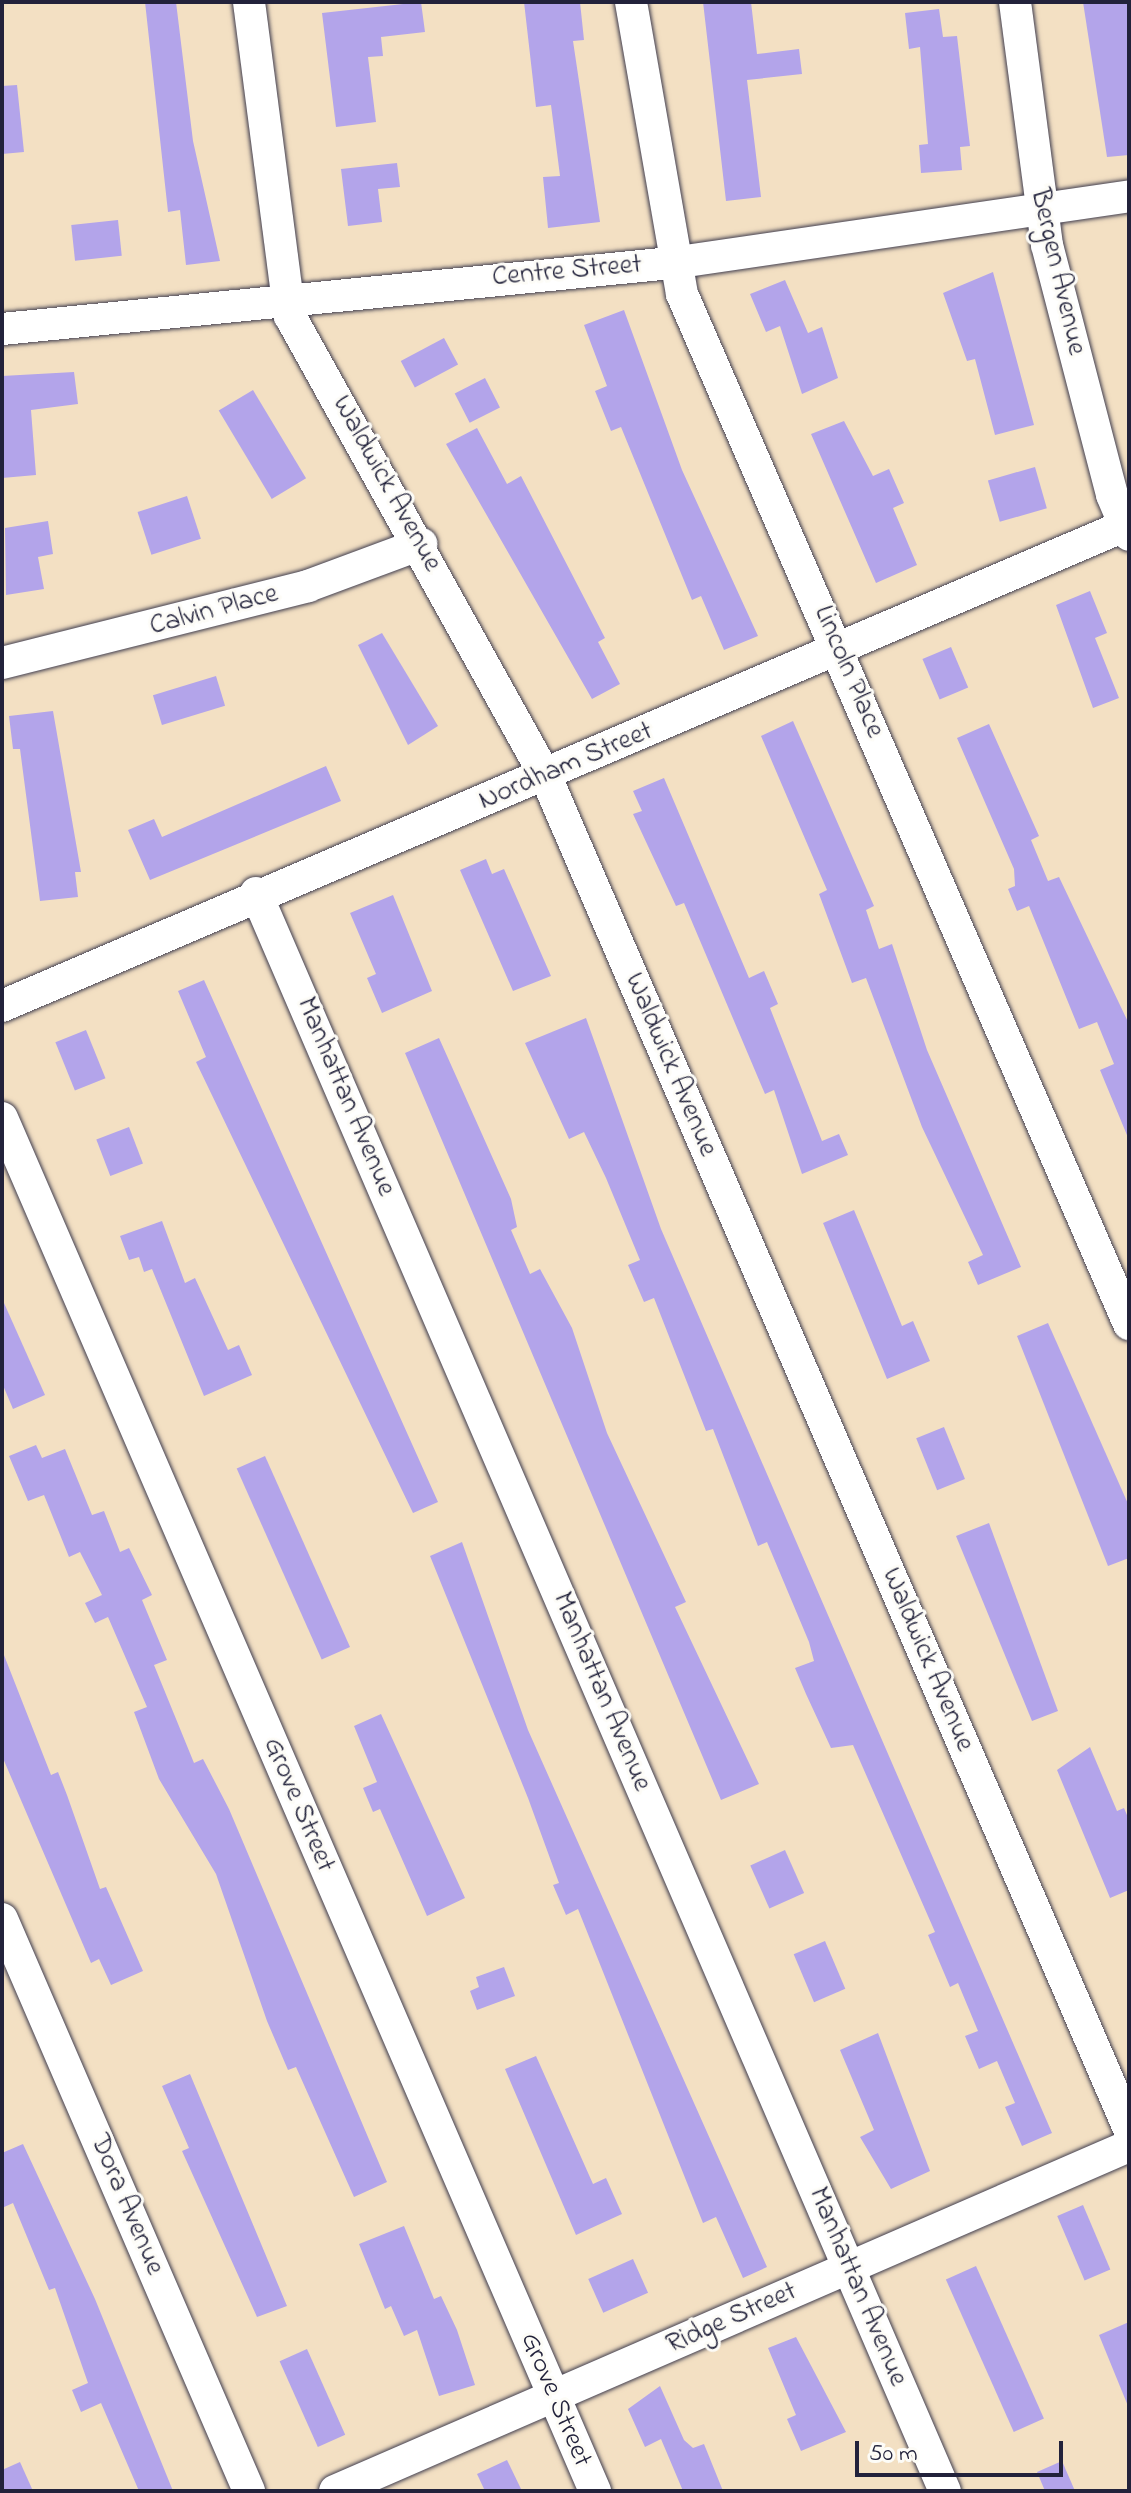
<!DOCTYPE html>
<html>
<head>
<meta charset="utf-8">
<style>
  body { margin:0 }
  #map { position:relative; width:1131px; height:2493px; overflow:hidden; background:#f3e0c3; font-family:"Indie Flower",sans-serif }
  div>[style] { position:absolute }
  .building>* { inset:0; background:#b3a4ea; transform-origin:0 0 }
  .roads { filter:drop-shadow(0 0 2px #413e4f) drop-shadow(0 0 2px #413e4f) }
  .street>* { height:32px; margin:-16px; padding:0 16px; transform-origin:16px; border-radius:16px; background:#fff }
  span { translate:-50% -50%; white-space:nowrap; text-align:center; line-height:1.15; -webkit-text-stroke:6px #fdfcf7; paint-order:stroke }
  .street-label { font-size:28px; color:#22223b }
  .frame { position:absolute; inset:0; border:4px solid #22223b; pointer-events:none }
  .scale { position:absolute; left:855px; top:2441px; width:208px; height:36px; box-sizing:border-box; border:4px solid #22223b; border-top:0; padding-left:10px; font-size:24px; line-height:28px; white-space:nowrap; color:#22223b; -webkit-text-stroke:6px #fdfcf7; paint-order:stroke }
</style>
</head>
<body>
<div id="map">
  <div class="building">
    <div style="clip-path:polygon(145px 2px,176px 2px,193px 141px,220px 261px,186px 265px,180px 210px,168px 212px)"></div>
    <div style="clip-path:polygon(421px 2px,425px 32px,381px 37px,383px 56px,368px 57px,376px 122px,336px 127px,322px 13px)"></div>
    <div style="clip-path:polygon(524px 2px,580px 2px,584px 40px,573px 41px,600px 222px,548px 228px,543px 177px,560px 176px,551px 105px,536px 107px)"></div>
    <div style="clip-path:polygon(703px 2px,751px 2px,757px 54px,799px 49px,802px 74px,747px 80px,761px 197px,726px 201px)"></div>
    <div style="clip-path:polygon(1083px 2px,1129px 2px,1129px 155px,1107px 157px)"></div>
    <div style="clip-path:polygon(939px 9px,943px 37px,957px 36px,970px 146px,960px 147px,962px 170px,921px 173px,919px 145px,928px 144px,920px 47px,909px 49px,905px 13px)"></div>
    <div style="clip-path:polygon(17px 85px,24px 152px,2px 154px,2px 86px)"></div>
    <div style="clip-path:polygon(397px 163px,400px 187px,378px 189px,382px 222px,348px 226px,341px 169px)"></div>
    <div style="left:118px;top:220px;width:36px;height:47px;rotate:84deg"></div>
    <div style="clip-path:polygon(993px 272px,1034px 425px,995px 435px,975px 359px,967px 361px,943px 293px)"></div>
    <div style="clip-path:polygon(785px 280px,808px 333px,822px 327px,838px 378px,802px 394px,780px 326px,766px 332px,750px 294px)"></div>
    <div style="clip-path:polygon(624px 310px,682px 470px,758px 636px,724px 650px,701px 596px,692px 600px,621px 427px,611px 431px,595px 391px,607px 386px,584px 325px)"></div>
    <div style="left:444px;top:338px;width:30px;height:49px;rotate:62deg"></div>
    <div style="clip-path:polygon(74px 372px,78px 404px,31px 410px,36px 475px,2px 478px,2px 376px)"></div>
    <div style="left:485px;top:378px;width:33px;height:34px;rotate:63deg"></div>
    <div style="left:253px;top:390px;width:103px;height:40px;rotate:59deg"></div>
    <div style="clip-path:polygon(844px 421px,873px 476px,889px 469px,904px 503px,893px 508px,917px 565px,876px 583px,811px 434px)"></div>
    <div style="clip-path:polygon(477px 428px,507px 484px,521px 476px,605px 638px,598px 642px,620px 684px,592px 699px,446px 444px)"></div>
    <div style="left:1035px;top:467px;width:43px;height:49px;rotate:74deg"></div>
    <div style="left:187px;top:496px;width:45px;height:52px;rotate:72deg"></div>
    <div style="clip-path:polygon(48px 521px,53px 554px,38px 557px,44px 589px,6px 595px,5px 528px)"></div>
    <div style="clip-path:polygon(1090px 591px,1107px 633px,1095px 638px,1119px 698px,1093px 708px,1056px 605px)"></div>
    <div style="clip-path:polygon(382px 633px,438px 726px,408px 745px,358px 645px)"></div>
    <div style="left:951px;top:647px;width:44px;height:31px;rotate:67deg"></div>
    <div style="left:216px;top:676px;width:31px;height:66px;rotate:73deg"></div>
    <div style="clip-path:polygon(53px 711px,81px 872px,75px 872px,78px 897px,40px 901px,20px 749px,13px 749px,9px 716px)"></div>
    <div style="clip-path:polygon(793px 721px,874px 906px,866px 910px,879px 949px,892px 944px,927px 1050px,1021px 1267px,978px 1285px,968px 1262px,983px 1255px,922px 1127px,866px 978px,852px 983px,819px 894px,827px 890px,761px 736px)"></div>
    <div style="clip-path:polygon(989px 724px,1039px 836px,1031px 840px,1048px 881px,1059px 877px,1129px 1024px,1129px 1140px,1100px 1070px,1114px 1064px,1097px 1022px,1079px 1029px,1029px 906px,1017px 911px,1008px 889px,1015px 886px,1014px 869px,957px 738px)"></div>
    <div style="clip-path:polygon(326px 766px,341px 801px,150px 880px,128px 830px,154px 819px,162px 837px)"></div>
    <div style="clip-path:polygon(664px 778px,749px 978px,764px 971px,778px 1004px,770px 1008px,822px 1141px,839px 1134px,848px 1155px,802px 1174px,774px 1090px,765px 1094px,684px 903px,676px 906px,633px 814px,642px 811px,633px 791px)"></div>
    <div style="clip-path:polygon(486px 859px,492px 874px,504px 869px,551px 976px,513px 991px,460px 870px)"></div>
    <div style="clip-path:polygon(393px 895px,432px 991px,382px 1013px,367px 978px,376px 974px,350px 913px)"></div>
    <div style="clip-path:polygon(204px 980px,438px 1502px,413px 1513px,196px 1062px,206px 1057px,178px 991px)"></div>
    <div style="clip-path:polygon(586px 1018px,661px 1229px,1052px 2133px,1022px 2146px,1005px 2107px,1015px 2103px,997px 2061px,979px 2069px,965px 2036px,978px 2031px,958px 1983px,950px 1987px,928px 1935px,935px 1932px,853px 1745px,831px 1748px,806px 1694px,795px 1668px,814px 1661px,809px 1642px,767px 1542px,758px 1546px,713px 1429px,706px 1431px,654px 1298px,644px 1302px,628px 1265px,640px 1260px,606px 1178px,584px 1132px,569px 1139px,525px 1043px)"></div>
    <div style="left:86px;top:1030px;width:52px;height:33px;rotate:68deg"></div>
    <div style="clip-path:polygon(439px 1038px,511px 1199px,517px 1227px,511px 1230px,530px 1274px,540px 1269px,572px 1328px,607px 1433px,686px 1602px,675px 1607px,759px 1784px,721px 1800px,405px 1053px)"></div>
    <div style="left:129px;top:1127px;width:39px;height:35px;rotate:69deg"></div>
    <div style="clip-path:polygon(854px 1210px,902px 1326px,913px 1321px,930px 1361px,887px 1379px,823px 1223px)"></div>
    <div style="clip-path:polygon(162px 1221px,185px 1283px,195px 1278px,228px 1350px,239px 1345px,252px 1375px,204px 1396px,152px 1269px,144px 1272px,139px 1257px,129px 1260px,120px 1236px)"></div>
    <div style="clip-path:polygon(4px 1303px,45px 1395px,13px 1409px,2px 1383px)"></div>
    <div style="clip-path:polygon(1048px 1323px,1129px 1506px,1129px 1558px,1108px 1566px,1017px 1336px)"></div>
    <div style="left:944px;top:1427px;width:56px;height:30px;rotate:68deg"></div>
    <div style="clip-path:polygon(36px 1445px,42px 1458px,65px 1449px,92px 1515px,104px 1511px,120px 1552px,129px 1548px,152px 1595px,142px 1600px,167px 1660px,154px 1665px,194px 1763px,203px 1759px,229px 1809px,387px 2182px,354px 2197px,296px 2067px,288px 2070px,267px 2021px,216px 1874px,159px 1779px,134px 1712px,147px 1707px,108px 1617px,95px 1623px,85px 1603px,102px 1595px,80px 1552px,69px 1557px,44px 1495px,28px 1501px,9px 1456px)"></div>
    <div style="left:265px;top:1456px;width:209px;height:31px;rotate:66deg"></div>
    <div style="clip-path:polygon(989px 1523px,1058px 1711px,1032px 1721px,956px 1536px)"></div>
    <div style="clip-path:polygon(462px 1542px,528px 1730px,767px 2267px,743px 2278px,716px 2217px,703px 2223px,578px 1909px,566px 1915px,553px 1885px,559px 1883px,528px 1798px,430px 1556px)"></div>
    <div style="clip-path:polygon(2px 1650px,51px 1775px,58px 1772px,67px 1795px,100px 1889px,106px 1887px,143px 1971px,111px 1985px,99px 1959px,91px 1963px,2px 1756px)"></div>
    <div style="clip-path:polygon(381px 1714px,465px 1898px,427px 1916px,380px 1809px,373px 1812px,363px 1788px,377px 1782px,354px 1726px)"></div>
    <div style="clip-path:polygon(1090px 1747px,1117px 1811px,1124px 1808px,1129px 1820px,1129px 1890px,1110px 1898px,1057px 1770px)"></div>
    <div style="left:785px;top:1850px;width:47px;height:38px;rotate:66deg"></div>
    <div style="left:825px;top:1941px;width:52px;height:34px;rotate:67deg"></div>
    <div style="clip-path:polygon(504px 1967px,515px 1996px,477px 2010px,470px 1991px,479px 1987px,476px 1977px)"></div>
    <div style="clip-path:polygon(878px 2033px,930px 2171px,891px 2189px,860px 2137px,874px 2130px,840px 2050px)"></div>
    <div style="clip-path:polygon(536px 2056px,593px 2184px,606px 2178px,622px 2214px,576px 2235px,505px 2069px)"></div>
    <div style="clip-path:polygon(190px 2074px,287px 2306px,257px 2317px,182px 2151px,189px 2148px,162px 2086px)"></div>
    <div style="clip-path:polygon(23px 2144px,95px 2299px,173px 2491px,139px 2491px,101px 2403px,81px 2412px,72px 2390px,88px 2383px,55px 2288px,49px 2290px,13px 2203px,2px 2208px,2px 2153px)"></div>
    <div style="left:1083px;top:2205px;width:70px;height:28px;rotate:67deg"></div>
    <div style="clip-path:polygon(404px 2226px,434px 2299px,441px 2296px,457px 2330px,475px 2385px,439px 2396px,417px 2330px,404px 2336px,391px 2306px,385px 2309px,359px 2244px)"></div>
    <div style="left:633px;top:2259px;width:37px;height:49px;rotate:66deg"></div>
    <div style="left:976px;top:2266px;width:167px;height:33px;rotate:66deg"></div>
    <div style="clip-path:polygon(1129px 2322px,1129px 2406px,1128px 2406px,1099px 2335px)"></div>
    <div style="clip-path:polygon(796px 2337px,846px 2432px,801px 2451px,787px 2419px,796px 2415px,768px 2348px)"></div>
    <div style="left:307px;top:2349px;width:94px;height:30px;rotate:66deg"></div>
    <div style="clip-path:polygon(660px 2386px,684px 2440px,693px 2448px,704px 2444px,723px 2491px,683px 2491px,661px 2439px,645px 2447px,628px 2409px)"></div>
    <div style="clip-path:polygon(507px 2460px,522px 2491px,485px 2491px,477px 2474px)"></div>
    <div style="clip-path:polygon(1062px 2461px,1075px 2491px,1045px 2491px,1037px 2472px)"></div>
    <div style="clip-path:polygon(20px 2462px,33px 2491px,2px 2491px,2px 2470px)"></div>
  </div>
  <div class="roads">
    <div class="street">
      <div style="left:249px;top:2px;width:317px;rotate:82.6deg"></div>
      <div style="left:290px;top:316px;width:527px;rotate:60.96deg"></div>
      <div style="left:546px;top:777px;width:1472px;rotate:66.67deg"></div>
      <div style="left:631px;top:2px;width:296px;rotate:80.1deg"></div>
      <div style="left:682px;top:294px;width:1123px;rotate:66.54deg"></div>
      <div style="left:1015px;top:2px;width:245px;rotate:82.5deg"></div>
      <div style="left:1047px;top:245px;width:258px;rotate:75.4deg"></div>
      <div style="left:1112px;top:495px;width:43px;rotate:67deg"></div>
      <div style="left:2px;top:329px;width:673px;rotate:-5.63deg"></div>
      <div style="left:672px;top:263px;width:462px;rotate:-8.3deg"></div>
      <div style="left:2px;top:663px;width:316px;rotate:-14.1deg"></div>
      <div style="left:308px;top:586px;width:121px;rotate:-20.4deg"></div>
      <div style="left:256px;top:893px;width:1740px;rotate:66.68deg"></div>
      <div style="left:2px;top:1006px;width:1226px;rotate:-23.16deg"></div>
      <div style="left:2px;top:1118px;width:1496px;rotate:66.64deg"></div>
      <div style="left:2px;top:1919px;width:623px;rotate:66.64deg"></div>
      <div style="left:335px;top:2491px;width:866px;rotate:-23.49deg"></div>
    </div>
  </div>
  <div class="street-label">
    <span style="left:567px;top:272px;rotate:-5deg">Centre Street</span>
    <span style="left:1057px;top:272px;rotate:77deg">Bergen Avenue</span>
    <span style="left:386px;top:484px;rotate:61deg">Waldwick Avenue</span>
    <span style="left:214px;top:611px;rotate:-15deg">Calvin Place</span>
    <span style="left:848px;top:672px;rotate:67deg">Lincoln Place</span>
    <span style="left:566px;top:767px;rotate:-23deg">Nordham Street</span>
    <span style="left:670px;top:1065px;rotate:67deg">Waldwick Avenue</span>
    <span style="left:345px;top:1097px;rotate:67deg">Manhattan Avenue</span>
    <span style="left:927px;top:1660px;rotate:67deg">Waldwick Avenue</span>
    <span style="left:601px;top:1692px;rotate:67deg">Manhattan Avenue</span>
    <span style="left:298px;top:1805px;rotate:67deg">Grove Street</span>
    <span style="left:126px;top:2205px;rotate:67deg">Dora Avenue</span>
    <span style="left:857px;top:2287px;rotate:67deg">Manhattan Avenue</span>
    <span style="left:732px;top:2319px;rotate:-24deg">Ridge Street</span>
    <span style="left:555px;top:2400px;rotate:67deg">Grove Street</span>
  </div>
  <div class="frame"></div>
  <div class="scale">50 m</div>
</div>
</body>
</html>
